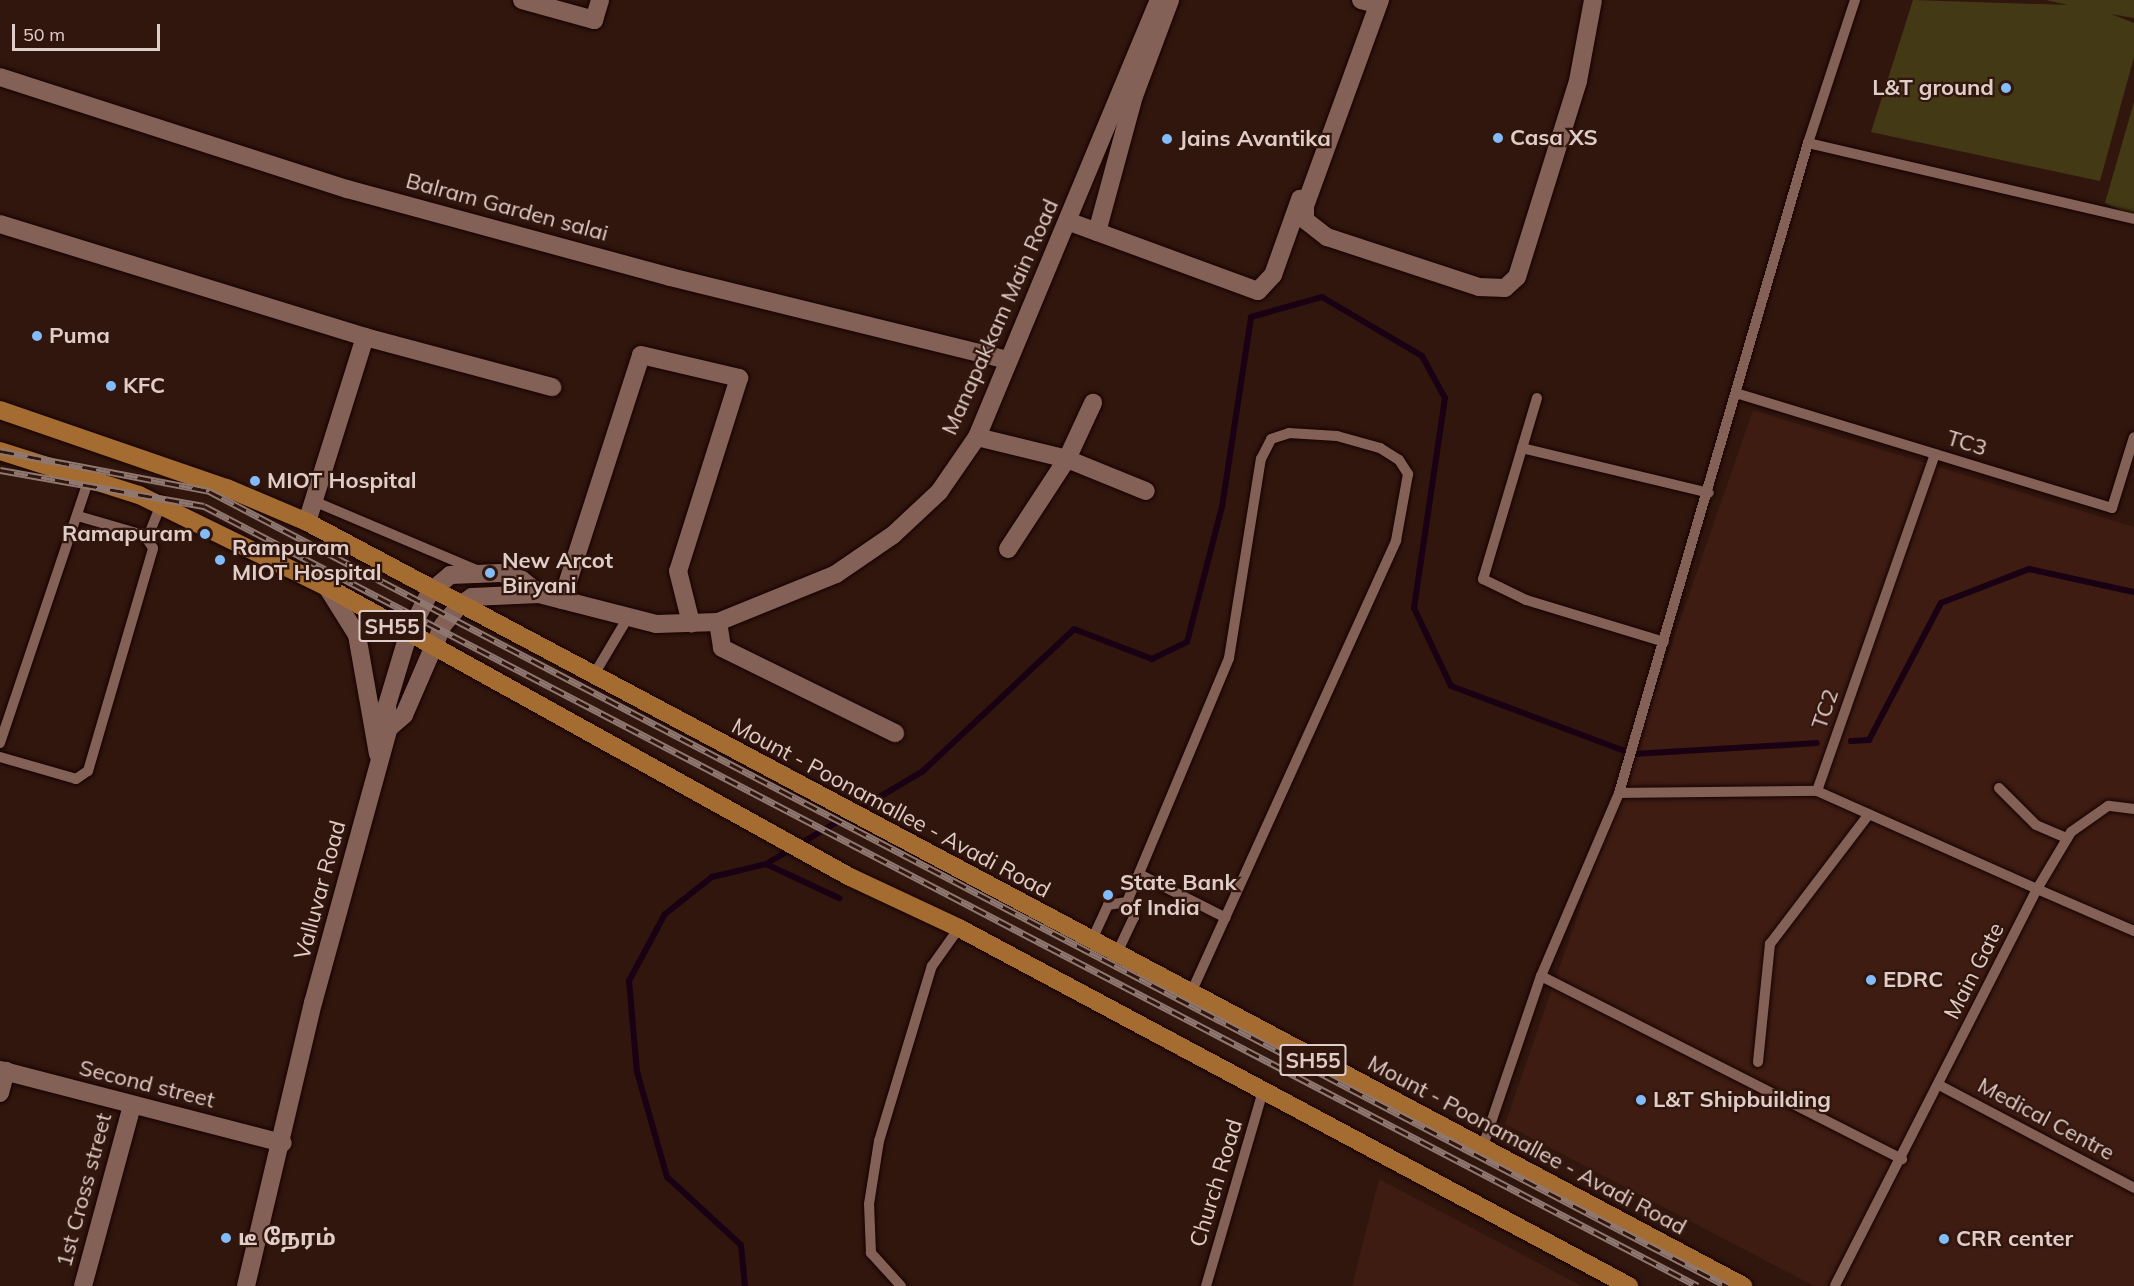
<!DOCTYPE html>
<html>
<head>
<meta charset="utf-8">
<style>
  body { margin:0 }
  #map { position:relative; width:2134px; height:1286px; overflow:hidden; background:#31160e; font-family:Mulish,"Noto Sans Tamil",sans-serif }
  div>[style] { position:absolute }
  .built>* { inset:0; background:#3e1c12 }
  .green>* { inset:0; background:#433a15 }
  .stream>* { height:6px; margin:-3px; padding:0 3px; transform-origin:3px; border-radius:3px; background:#1a0013 }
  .roads { filter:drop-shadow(0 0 2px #170200) drop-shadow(0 0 2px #170200) }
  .service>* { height:10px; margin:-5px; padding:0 5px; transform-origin:5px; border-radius:5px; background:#836157 }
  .minor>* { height:18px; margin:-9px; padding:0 9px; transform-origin:9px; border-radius:9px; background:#836157 }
  .secondary>* { height:18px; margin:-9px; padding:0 9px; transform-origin:9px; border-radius:9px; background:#836157 }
  .primary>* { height:18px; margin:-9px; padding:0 9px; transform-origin:9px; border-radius:9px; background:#a46c30 }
  .rail>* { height:7px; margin-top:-3.5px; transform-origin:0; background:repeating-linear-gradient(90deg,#31160e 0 14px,#8f7871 0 28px); box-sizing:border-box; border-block:2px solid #8f7871 }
  .dots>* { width:16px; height:16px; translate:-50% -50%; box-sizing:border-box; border:3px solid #31160e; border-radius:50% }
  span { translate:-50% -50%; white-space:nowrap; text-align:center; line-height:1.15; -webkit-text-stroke:4.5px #31160e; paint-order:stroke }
  .shield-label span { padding:2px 4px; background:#31160e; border:2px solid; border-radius:4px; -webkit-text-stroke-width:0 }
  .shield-label { font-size:21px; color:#e1cdc7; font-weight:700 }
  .poi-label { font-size:22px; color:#e1cdc7; font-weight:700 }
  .right { translate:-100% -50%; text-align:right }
  .left { translate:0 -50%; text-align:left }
  .street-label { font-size:22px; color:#e1cdc7 }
  .scale { position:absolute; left:12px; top:24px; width:148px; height:27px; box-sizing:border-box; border:3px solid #e1cdc7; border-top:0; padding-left:8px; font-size:18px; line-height:21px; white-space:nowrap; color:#e1cdc7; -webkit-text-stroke:4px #31160e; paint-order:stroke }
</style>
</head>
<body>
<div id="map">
  <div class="built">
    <div style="clip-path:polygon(1753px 410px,2134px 527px,2134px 1286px,1814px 1286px,1505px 1124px)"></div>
    <div style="clip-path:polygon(1379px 1179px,1582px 1286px,1352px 1286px)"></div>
  </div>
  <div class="green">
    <div style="clip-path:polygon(1913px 0,2068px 5px,2046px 0,2134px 0,2134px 18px,2111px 14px,2134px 23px,2134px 57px,2100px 181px,1871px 132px)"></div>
    <div style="clip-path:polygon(2134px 102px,2134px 217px,2105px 203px)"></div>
  </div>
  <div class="stream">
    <div style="left:1851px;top:741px;width:18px;rotate:-3deg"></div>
    <div style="left:1869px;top:740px;width:155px;rotate:-62.3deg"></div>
    <div style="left:1941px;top:603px;width:94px;rotate:-21.1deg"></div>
    <div style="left:2029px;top:569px;width:107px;rotate:12.4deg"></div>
    <div style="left:766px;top:864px;width:81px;rotate:25deg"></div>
    <div style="left:745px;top:1286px;width:41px;rotate:-95.6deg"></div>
    <div style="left:741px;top:1245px;width:100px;rotate:-137.4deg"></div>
    <div style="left:667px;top:1177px;width:109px;rotate:-105.9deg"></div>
    <div style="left:637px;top:1072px;width:91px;rotate:-95deg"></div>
    <div style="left:629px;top:981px;width:76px;rotate:-61.8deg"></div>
    <div style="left:665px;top:914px;width:60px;rotate:-38.2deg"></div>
    <div style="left:712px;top:877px;width:56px;rotate:-13.5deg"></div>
    <div style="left:766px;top:864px;width:182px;rotate:-30.6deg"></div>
    <div style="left:923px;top:771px;width:207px;rotate:-43.2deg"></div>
    <div style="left:1074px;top:629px;width:84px;rotate:21deg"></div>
    <div style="left:1152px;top:659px;width:39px;rotate:-26deg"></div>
    <div style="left:1187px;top:642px;width:139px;rotate:-75.5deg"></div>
    <div style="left:1222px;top:507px;width:192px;rotate:-81.3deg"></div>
    <div style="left:1251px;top:317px;width:74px;rotate:-15.7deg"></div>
    <div style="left:1322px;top:297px;width:116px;rotate:30.5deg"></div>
    <div style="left:1422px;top:356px;width:48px;rotate:61.3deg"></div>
    <div style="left:1445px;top:398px;width:212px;rotate:98.4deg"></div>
    <div style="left:1414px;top:608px;width:86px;rotate:64.6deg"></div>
    <div style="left:1451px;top:686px;width:194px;rotate:20.5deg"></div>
    <div style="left:1633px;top:754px;width:184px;rotate:-3.4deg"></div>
  </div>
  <div class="roads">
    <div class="service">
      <div style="left:1808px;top:143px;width:335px;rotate:13.1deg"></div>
      <div style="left:1739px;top:394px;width:390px;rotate:17deg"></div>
      <div style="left:2112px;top:508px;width:74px;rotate:-72.8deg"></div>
      <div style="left:1537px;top:398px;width:189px;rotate:106.6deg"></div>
      <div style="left:1483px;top:579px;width:48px;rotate:26deg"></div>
      <div style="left:1526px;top:600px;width:144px;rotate:16.9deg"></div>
      <div style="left:1522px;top:448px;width:192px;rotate:13.5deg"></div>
      <div style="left:316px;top:502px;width:174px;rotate:23deg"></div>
      <div style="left:78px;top:516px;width:72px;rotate:16.2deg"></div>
      <div style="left:592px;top:678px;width:69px;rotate:-59.3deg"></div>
      <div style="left:0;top:743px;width:279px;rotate:-71.4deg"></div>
      <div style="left:0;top:757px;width:79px;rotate:16.1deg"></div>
      <div style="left:76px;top:779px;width:14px;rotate:-34deg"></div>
      <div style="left:88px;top:771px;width:232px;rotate:-73.7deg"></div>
      <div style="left:153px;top:548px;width:11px;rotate:-124deg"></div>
      <div style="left:147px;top:539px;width:35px;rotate:-68deg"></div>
      <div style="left:1999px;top:788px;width:52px;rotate:45deg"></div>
      <div style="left:2036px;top:825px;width:34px;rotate:23deg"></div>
      <div style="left:1817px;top:791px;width:241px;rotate:24deg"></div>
      <div style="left:2037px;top:889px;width:445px;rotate:117deg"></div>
      <div style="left:1619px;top:793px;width:198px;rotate:-0.6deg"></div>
      <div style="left:1817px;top:791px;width:357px;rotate:-70.7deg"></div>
      <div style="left:2134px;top:809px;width:26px;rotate:-173deg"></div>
      <div style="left:2108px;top:806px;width:45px;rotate:144.9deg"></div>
      <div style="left:2071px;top:832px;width:66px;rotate:120.8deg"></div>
      <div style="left:2037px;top:889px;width:106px;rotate:23.4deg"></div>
      <div style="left:1139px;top:874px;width:97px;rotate:26.8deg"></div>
      <div style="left:1127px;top:902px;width:264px;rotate:-67.3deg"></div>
      <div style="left:1229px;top:658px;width:202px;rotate:-80.9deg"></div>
      <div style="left:1261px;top:459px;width:22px;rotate:-63deg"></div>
      <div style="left:1271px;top:439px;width:19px;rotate:-18deg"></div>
      <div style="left:1289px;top:433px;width:48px;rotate:3.6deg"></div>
      <div style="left:1337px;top:436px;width:45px;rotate:15.6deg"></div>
      <div style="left:1380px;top:448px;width:22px;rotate:32deg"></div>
      <div style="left:1399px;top:460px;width:17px;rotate:57deg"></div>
      <div style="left:1408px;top:474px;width:68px;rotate:100.2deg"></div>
      <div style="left:1396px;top:541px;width:499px;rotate:114.4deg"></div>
      <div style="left:1091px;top:942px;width:41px;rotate:-65.3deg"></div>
      <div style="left:1108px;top:905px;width:19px;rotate:-9deg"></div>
      <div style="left:1127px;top:902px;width:17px;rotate:65deg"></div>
      <div style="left:1134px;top:917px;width:42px;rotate:115.3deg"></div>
      <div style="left:1541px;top:976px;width:405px;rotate:26.9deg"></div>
      <div style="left:1758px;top:1062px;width:119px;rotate:-84.2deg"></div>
      <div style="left:1770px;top:944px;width:163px;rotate:-52.7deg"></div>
      <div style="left:1939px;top:1085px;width:221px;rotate:27.8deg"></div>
      <div style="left:1482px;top:1149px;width:183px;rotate:-71.2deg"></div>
      <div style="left:1541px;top:976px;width:199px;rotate:-66.9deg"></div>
      <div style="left:1619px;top:793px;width:677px;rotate:-73.79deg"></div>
      <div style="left:1808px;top:143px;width:151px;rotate:-71.8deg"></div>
      <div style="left:901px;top:1286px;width:45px;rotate:-132.3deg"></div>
      <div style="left:871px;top:1253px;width:49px;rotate:-92.3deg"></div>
      <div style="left:869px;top:1204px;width:64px;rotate:-81deg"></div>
      <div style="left:879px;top:1141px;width:183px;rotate:-73.2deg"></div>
      <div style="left:932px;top:966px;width:47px;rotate:-54.6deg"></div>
      <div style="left:1206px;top:1286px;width:203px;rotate:-73.7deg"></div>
    </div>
    <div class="minor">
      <div style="left:522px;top:0;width:75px;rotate:15.5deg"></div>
      <div style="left:594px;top:20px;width:21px;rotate:-73deg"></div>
      <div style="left:1361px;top:0;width:7px;rotate:16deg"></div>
      <div style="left:1380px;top:0;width:219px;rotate:110deg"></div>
      <div style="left:1305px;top:206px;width:14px;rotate:90deg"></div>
      <div style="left:1305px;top:220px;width:28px;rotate:38deg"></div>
      <div style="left:1327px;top:237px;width:160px;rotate:18.2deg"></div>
      <div style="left:1479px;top:287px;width:26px;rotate:2deg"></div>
      <div style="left:1505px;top:288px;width:16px;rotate:-43deg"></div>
      <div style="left:1517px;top:277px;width:205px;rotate:-72.7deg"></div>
      <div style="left:1578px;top:81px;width:82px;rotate:-79.5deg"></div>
      <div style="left:0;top:77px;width:365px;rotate:17.9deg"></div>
      <div style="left:347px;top:189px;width:335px;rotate:15.2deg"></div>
      <div style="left:670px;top:277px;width:348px;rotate:13.8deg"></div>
      <div style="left:1070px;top:222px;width:200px;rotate:20.2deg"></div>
      <div style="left:1258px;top:291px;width:22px;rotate:-47deg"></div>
      <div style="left:1273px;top:275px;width:81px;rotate:-70.4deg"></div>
      <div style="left:0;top:224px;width:382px;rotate:17.2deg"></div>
      <div style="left:365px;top:337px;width:194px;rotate:15deg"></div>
      <div style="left:1097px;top:232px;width:141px;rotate:-74.8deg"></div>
      <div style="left:1134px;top:96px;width:103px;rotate:-69.4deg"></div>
      <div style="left:977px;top:437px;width:93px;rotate:13.7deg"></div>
      <div style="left:1067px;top:459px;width:85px;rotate:22.1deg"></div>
      <div style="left:307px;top:522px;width:194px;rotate:-72.6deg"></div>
      <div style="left:1008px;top:549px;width:108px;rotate:-56.8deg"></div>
      <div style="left:1067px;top:459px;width:62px;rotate:-65.1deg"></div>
      <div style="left:562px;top:600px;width:257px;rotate:-72.1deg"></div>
      <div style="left:641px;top:355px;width:101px;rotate:13.2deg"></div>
      <div style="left:739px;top:378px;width:202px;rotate:107.5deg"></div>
      <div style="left:678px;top:571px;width:54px;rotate:76deg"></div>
      <div style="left:718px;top:622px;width:26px;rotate:81deg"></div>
      <div style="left:722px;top:648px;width:193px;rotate:26.2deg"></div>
      <div style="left:0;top:1070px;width:292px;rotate:14.5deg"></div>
      <div style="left:0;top:1093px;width:23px;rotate:-75deg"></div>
      <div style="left:83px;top:1286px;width:187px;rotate:-74.8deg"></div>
    </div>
    <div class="secondary">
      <div style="left:327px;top:587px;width:57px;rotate:58deg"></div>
      <div style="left:357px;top:635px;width:121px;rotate:80deg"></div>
      <div style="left:389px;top:728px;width:23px;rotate:-95deg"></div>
      <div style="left:387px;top:705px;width:73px;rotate:-73.3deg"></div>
      <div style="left:408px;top:635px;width:48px;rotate:-62.9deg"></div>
      <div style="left:430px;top:592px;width:26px;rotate:-40deg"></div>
      <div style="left:450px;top:575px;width:51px;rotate:-2.2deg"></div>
      <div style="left:501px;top:573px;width:22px;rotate:18deg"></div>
      <div style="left:522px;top:580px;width:22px;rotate:39deg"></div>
      <div style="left:539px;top:594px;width:121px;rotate:14.4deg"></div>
      <div style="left:656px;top:624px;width:62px;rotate:-1.8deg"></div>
      <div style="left:718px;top:622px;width:127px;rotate:-22.1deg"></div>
      <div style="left:836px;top:574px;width:69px;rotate:-34.4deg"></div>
      <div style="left:893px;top:535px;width:63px;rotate:-43.1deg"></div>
      <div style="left:939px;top:492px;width:67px;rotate:-55.4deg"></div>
      <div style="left:977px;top:437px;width:473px;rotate:-67.4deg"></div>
      <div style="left:246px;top:1286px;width:291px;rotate:-76.7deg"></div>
      <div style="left:313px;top:1003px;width:285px;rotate:-74.6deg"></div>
      <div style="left:389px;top:728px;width:20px;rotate:-41deg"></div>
      <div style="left:404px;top:715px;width:98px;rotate:-66.6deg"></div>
      <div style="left:443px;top:625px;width:23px;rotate:-50deg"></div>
      <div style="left:458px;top:607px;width:17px;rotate:-36deg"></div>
      <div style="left:472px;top:597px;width:67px;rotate:-2.6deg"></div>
    </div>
    <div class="primary">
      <div style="left:0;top:410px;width:240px;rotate:19deg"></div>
      <div style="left:227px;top:488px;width:87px;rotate:23deg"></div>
      <div style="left:307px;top:522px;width:1627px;rotate:28.01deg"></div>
      <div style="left:0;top:451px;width:146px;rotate:17.6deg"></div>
      <div style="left:139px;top:495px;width:209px;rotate:26.1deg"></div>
      <div style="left:327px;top:587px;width:598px;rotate:29.01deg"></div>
      <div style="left:850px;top:877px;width:120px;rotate:25.1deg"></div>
      <div style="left:959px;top:928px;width:760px;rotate:28.12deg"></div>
    </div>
  </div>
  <div class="rail">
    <div style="left:0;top:451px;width:213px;rotate:10.8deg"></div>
    <div style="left:209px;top:491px;width:1714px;rotate:27.64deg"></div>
    <div style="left:0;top:470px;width:207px;rotate:10deg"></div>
    <div style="left:204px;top:506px;width:1685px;rotate:27.57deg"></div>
  </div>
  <div class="dots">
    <div style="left:2006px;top:88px;background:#82bcfa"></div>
    <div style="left:1498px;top:138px;background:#82bcfa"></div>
    <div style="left:1167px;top:139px;background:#82bcfa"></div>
    <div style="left:37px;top:336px;background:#82bcfa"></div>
    <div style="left:111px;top:386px;background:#82bcfa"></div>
    <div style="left:255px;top:481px;background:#82bcfa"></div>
    <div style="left:205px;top:534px;background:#82bcfa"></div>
    <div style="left:220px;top:560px;background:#82bcfa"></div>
    <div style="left:490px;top:573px;background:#82bcfa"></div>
    <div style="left:1108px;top:895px;background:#82bcfa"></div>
    <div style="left:1871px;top:980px;background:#82bcfa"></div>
    <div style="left:1641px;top:1100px;background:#82bcfa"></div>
    <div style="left:226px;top:1238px;background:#82bcfa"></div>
    <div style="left:1944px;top:1239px;background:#82bcfa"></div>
  </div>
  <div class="shield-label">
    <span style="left:392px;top:626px">SH55</span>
    <span style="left:1313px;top:1060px">SH55</span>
  </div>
  <div class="poi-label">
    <span class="right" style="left:1994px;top:88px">L&amp;T ground</span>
    <span class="left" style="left:1510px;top:138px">Casa XS</span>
    <span class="left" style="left:1179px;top:139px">Jains Avantika</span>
    <span class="left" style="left:49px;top:336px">Puma</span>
    <span class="left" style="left:123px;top:386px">KFC</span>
    <span class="left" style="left:267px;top:481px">MIOT Hospital</span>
    <span class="right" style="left:193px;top:534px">Ramapuram</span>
    <span class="left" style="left:232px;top:560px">Rampuram<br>MIOT Hospital</span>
    <span class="left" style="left:502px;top:573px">New Arcot<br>Biryani</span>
    <span class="left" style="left:1120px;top:895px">State Bank<br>of India</span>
    <span class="left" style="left:1883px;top:980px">EDRC</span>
    <span class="left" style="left:1653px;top:1100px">L&amp;T Shipbuilding</span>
    <span class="left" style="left:238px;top:1238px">டீ நேரம்</span>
    <span class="left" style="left:1956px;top:1239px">CRR center</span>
  </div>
  <div class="street-label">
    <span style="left:507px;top:207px;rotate:15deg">Balram Garden salai</span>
    <span style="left:1000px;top:317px;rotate:-66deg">Manapakkam Main Road</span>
    <span style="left:1967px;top:443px;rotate:17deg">TC3</span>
    <span style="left:1825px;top:709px;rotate:-71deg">TC2</span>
    <span style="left:891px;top:808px;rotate:28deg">Mount - Poonamallee - Avadi Road</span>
    <span style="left:320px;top:890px;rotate:-75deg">Valluvar Road</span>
    <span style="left:1974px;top:971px;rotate:-63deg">Main Gate</span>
    <span style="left:147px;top:1084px;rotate:14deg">Second street</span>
    <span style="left:2046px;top:1119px;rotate:28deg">Medical Centre</span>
    <span style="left:1527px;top:1145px;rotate:28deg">Mount - Poonamallee - Avadi Road</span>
    <span style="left:1216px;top:1183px;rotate:-73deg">Church Road</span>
    <span style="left:84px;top:1190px;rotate:-75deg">1st Cross street</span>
  </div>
  <div class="scale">50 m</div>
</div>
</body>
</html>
